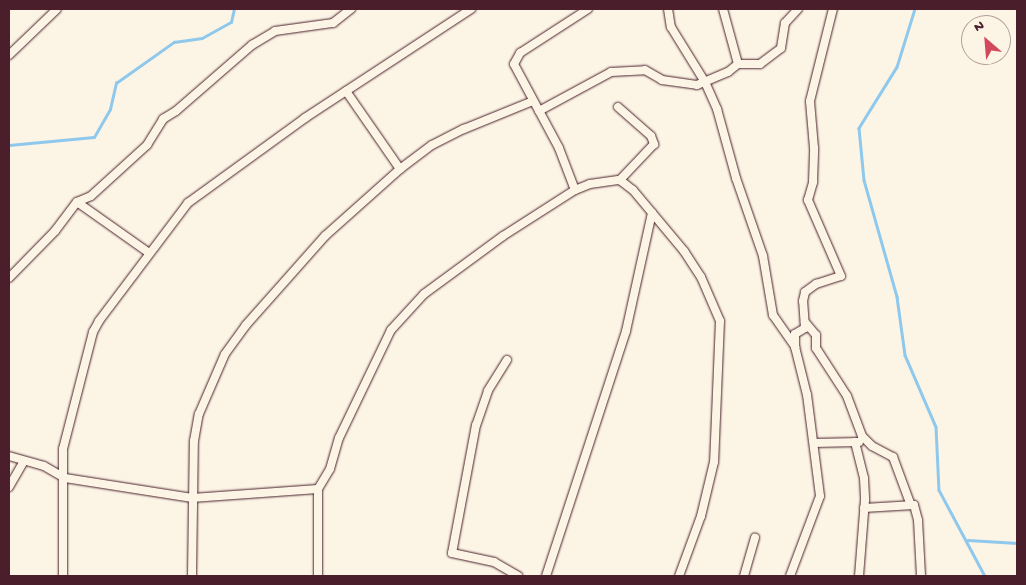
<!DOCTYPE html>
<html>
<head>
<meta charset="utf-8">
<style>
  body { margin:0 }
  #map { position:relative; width:1026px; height:585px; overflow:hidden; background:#fcf5e5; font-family:"Gochi Hand",sans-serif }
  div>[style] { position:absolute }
  .stream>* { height:2.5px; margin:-1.25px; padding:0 1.25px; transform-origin:1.25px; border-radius:1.25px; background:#8ec8ed }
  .roads { filter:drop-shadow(0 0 1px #4a1f2b) drop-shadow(0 0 1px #4a1f2b) }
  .minor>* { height:8px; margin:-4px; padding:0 4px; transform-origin:4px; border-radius:4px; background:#fcf5e5 }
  span { translate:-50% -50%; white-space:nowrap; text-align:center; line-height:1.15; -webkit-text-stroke:4.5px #fcf5e5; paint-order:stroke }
  .frame { position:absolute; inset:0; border:10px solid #4a1f2b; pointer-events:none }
  .north { position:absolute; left:961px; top:15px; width:50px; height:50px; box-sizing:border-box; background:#fcf5e5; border:1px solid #b59f9b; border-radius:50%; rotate:333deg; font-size:14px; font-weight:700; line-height:20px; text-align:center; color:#4a1f2b }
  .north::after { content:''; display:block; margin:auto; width:18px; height:22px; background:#d1495b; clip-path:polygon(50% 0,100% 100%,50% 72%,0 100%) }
</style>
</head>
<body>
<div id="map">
  <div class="stream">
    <div style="left:915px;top:9px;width:61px;rotate:107.2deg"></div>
    <div style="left:897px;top:67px;width:72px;rotate:121.9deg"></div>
    <div style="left:859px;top:128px;width:52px;rotate:84.5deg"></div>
    <div style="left:864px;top:180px;width:122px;rotate:74.2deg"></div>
    <div style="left:897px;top:297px;width:59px;rotate:82.1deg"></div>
    <div style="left:905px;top:355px;width:78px;rotate:66.7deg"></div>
    <div style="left:936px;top:427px;width:63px;rotate:87.3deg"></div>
    <div style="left:939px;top:490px;width:98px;rotate:61.9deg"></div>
    <div style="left:9px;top:145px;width:85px;rotate:-5.4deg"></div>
    <div style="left:94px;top:137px;width:32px;rotate:-60deg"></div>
    <div style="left:110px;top:109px;width:27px;rotate:-77deg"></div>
    <div style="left:116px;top:83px;width:71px;rotate:-35.3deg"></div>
    <div style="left:174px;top:42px;width:28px;rotate:-8deg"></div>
    <div style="left:202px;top:38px;width:33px;rotate:-29deg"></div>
    <div style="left:231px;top:22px;width:13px;rotate:-77deg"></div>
    <div style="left:968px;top:540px;width:49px;rotate:3.5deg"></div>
  </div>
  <div class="roads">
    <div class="minor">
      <div style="left:668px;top:9px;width:18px;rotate:81deg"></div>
      <div style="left:671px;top:27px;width:65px;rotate:58.3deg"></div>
      <div style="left:705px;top:82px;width:30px;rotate:66deg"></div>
      <div style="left:717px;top:109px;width:72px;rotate:74.6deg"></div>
      <div style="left:736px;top:178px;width:83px;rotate:70.9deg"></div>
      <div style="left:763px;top:256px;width:60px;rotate:80.4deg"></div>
      <div style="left:773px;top:315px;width:39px;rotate:55deg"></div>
      <div style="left:723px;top:9px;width:57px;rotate:74.7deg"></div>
      <div style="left:9px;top:55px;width:66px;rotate:-43.8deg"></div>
      <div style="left:346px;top:91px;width:95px;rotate:55.3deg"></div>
      <div style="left:618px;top:107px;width:44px;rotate:41.3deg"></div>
      <div style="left:651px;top:136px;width:9px;rotate:69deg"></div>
      <div style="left:654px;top:144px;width:50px;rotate:133.4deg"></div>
      <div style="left:539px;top:111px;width:82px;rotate:-28.4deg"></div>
      <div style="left:611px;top:72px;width:34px;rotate:-3deg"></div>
      <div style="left:645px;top:70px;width:20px;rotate:30deg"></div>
      <div style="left:662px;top:80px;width:35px;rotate:8deg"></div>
      <div style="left:697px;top:85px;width:34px;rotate:-23deg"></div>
      <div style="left:728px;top:72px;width:13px;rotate:-39deg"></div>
      <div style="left:738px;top:64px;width:22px"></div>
      <div style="left:760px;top:64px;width:26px;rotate:-37deg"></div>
      <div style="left:781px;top:48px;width:25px;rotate:-81deg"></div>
      <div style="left:785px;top:23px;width:19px;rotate:-47deg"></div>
      <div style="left:575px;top:190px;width:45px;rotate:-110.9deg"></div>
      <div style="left:559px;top:148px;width:95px;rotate:-118.2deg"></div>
      <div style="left:514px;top:64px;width:13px;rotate:-61deg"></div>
      <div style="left:520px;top:53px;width:81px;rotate:-32.9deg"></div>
      <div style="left:77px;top:202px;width:88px;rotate:35.3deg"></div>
      <div style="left:9px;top:278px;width:66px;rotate:-45.6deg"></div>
      <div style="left:55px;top:231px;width:36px;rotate:-53deg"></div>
      <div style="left:77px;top:202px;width:15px;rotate:-23deg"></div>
      <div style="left:91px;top:196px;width:76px;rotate:-42.3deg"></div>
      <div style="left:147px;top:145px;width:31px;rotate:-58deg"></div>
      <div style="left:163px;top:119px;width:15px;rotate:-32deg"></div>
      <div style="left:176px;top:111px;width:101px;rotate:-41deg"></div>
      <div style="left:252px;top:45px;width:27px;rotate:-31deg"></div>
      <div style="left:275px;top:31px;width:59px;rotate:-7.9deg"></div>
      <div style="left:333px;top:23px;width:23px;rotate:-38deg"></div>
      <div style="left:805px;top:322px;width:17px;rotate:50deg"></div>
      <div style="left:816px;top:335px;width:13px;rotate:90deg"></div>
      <div style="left:816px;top:348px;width:57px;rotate:57.1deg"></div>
      <div style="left:847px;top:396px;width:43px;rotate:69.4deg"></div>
      <div style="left:862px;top:436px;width:14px;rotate:45deg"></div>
      <div style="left:872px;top:446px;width:24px;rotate:28deg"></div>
      <div style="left:893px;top:457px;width:49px;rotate:69.7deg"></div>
      <div style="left:507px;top:360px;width:36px;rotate:122deg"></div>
      <div style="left:488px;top:391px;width:36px;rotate:109deg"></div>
      <div style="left:476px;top:425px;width:130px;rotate:100.6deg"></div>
      <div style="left:452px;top:553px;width:43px;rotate:12.1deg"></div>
      <div style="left:494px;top:562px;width:28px;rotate:30deg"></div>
      <div style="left:855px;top:442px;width:37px;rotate:76deg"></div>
      <div style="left:864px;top:478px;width:22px;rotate:87deg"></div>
      <div style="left:865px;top:500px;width:76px;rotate:94.5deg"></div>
      <div style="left:814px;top:443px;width:45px;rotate:-1.3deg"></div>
      <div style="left:9px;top:456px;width:36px;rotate:16deg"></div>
      <div style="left:44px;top:466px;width:24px;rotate:30deg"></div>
      <div style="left:65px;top:478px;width:129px;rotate:8.9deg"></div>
      <div style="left:192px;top:498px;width:126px;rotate:-4.1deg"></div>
      <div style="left:9px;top:487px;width:30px;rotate:-60deg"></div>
      <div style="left:864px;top:508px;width:50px;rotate:-3.4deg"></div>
      <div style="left:914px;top:505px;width:16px;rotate:75deg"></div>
      <div style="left:918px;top:520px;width:56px;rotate:86.9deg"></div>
      <div style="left:63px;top:576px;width:127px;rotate:-90deg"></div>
      <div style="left:63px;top:449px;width:121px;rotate:-75.6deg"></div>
      <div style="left:93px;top:332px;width:13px;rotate:-61deg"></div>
      <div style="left:99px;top:321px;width:148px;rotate:-53deg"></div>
      <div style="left:188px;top:203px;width:145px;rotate:-36deg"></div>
      <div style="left:305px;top:118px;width:199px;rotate:-33.3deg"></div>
      <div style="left:192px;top:576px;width:135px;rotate:-89.2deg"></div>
      <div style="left:194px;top:441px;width:27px;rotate:-80deg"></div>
      <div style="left:199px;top:414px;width:65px;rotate:-66.6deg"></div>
      <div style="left:225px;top:354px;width:36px;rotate:-54deg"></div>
      <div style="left:246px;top:325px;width:119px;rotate:-48.4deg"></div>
      <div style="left:325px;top:236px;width:101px;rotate:-41.8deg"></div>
      <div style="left:400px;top:169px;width:40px;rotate:-37deg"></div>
      <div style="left:432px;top:145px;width:36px;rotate:-27deg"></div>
      <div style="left:464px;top:129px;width:74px;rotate:-22.1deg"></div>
      <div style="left:318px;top:576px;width:87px;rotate:-90deg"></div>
      <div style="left:318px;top:489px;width:23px;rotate:-59deg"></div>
      <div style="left:330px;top:469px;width:32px;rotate:-74deg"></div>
      <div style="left:339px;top:438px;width:120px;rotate:-64.3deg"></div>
      <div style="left:391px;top:330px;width:49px;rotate:-47.5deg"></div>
      <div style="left:424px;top:294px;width:98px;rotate:-36.3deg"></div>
      <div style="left:503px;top:236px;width:85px;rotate:-32.6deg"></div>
      <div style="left:575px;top:190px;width:16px;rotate:-22deg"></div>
      <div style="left:590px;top:184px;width:30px;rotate:-8deg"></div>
      <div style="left:620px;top:180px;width:16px;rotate:38deg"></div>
      <div style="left:633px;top:190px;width:80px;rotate:50.1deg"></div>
      <div style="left:684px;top:251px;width:31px;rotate:57deg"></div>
      <div style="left:701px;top:277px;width:48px;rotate:66.6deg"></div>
      <div style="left:720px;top:321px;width:141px;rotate:92.4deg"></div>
      <div style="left:714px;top:462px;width:56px;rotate:103.5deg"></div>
      <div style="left:701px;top:516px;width:64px;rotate:110.1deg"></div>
      <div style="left:546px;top:576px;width:258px;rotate:-71.9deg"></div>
      <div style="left:626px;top:331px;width:121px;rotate:-77.6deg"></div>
      <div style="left:744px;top:576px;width:40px;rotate:-74deg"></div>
      <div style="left:790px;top:576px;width:85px;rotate:-69.4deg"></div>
      <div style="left:820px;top:496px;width:102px;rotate:-97.3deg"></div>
      <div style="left:807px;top:395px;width:49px;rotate:-104deg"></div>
      <div style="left:795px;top:347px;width:13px;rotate:-90deg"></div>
      <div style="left:795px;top:334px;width:12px;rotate:-31deg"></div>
      <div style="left:805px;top:328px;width:27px;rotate:-94deg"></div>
      <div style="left:803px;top:301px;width:9px;rotate:-77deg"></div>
      <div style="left:805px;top:292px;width:14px;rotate:-36deg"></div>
      <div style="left:816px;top:284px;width:26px;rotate:-18deg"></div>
      <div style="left:841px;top:276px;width:83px;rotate:-113.5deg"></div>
      <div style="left:808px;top:200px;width:19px;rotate:-74deg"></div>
      <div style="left:813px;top:182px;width:34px;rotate:-88deg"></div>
      <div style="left:814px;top:148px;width:47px;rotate:-94.9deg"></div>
      <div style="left:810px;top:101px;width:95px;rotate:-76deg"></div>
    </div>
  </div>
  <div class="frame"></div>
  <div class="north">N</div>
</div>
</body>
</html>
